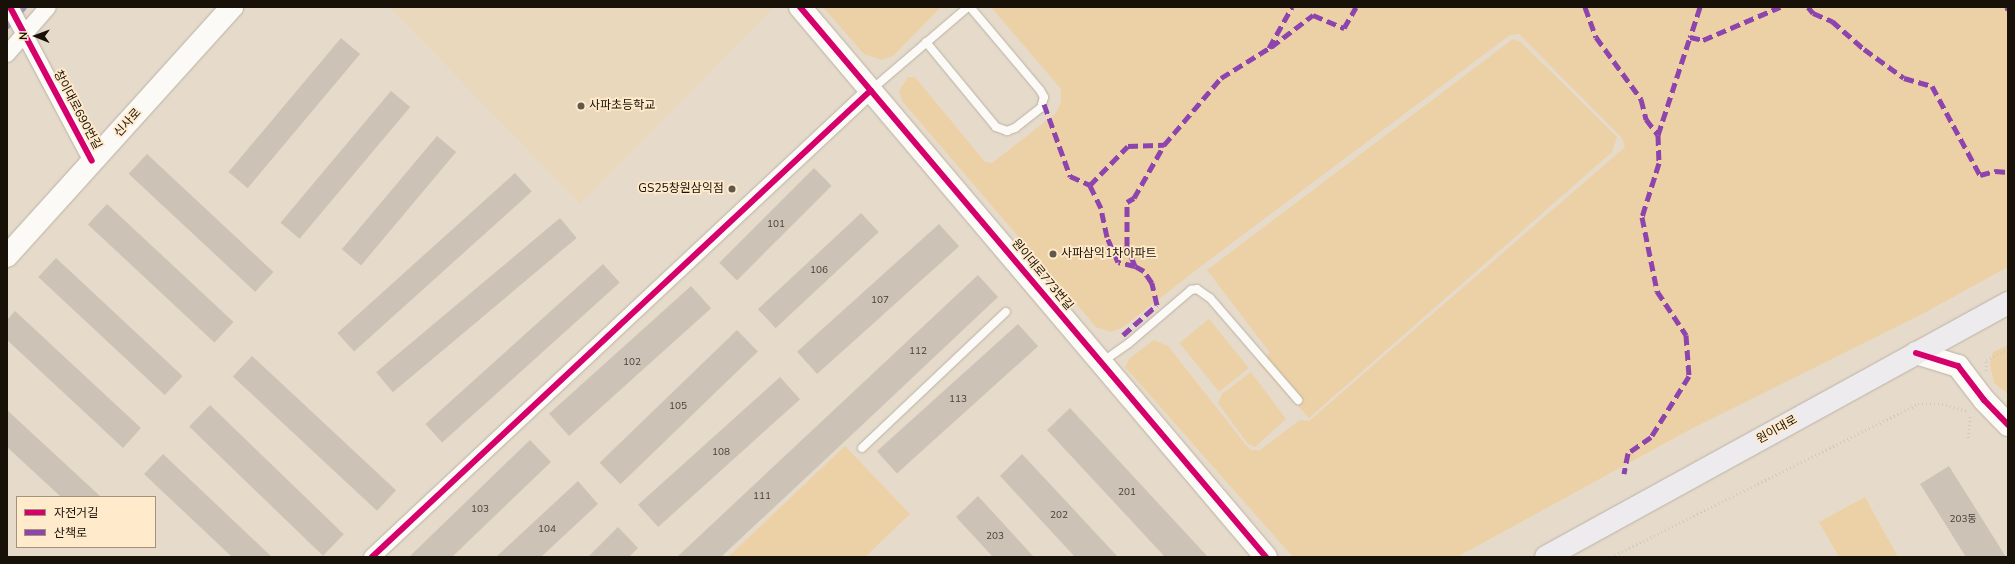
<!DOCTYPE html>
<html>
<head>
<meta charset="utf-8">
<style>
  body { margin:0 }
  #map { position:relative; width:2015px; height:564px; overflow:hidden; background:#e6dbca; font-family:"Nunito Sans","Noto Sans KR",sans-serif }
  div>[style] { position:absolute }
  .built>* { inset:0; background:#ead8bc }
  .green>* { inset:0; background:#ecd0a6; transform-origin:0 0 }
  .stream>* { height:5px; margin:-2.5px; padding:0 2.5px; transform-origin:2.5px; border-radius:2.5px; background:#a494c6 }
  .building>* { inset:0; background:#ccc3b6; transform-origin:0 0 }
  .path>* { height:2.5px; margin-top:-1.25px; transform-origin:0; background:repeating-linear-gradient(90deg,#cdcac5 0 1px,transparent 0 4px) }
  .roads { filter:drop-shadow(0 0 1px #bab2a5) drop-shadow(0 0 1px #bab2a5) }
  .lane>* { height:8px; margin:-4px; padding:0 4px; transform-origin:4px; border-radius:4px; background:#fbfaf7 }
  .street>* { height:16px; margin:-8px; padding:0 8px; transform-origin:8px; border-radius:8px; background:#fbfaf7 }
  .secondary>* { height:22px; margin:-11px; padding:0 11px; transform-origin:11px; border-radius:11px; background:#fbfaf7 }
  .primary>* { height:22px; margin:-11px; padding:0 11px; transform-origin:11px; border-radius:11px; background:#eeebef }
  .quiet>* { height:5px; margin-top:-2.5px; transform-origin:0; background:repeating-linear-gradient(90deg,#8e44ad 0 10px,transparent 0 15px) }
  .cycleway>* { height:6px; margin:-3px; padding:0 3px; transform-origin:3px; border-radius:3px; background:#d6006c }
  .dots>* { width:11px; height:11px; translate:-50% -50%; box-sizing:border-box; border:2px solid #ffeacc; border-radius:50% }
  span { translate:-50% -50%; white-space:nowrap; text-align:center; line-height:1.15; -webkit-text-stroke:3.5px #ffeacc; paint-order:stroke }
  .number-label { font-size:10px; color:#473f34 }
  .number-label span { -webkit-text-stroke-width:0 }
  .poi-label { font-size:12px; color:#181107 }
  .left { translate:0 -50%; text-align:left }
  .right { translate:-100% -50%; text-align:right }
  .street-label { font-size:12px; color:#181107 }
  .frame { position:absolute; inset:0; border:8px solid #181107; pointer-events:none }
  .legend { position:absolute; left:16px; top:496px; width:140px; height:52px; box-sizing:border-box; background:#ffeacc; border:1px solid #a3937d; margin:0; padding:5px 7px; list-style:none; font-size:12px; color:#181107 }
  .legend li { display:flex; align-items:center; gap:8px; height:20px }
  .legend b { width:20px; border:1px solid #a3937d }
  .north { position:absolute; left:16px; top:16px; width:40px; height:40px; -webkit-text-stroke:3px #ffeacc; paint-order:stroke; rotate:271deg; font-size:11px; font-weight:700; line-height:16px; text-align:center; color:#181107 }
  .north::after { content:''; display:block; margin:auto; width:14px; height:18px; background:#181107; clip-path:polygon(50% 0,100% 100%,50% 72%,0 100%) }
</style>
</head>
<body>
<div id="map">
  <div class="built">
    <div style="clip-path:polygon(389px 7px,773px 7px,774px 8px,580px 204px)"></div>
  </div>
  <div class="green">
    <div style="clip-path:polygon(823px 7px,941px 7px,893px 56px,882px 60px,864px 54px)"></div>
    <div style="clip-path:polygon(991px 7px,2008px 7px,2008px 267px,1924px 313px,1691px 429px,1457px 557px,1293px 557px,1125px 367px,1130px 358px,1154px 340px,1168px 346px,1250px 450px,1260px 450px,1300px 420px,1309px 421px,1625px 147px,1622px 138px,1519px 34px,1510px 35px,1200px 267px,1122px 328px,1110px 332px,1096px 327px,902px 101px,899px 91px,908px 77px,915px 77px,985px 162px,992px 163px,1056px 113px,1061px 102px,1061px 89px)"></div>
    <div style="clip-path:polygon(1513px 39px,1521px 42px,1617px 137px,1612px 152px,1309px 418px,1258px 363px,1270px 353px,1207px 270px)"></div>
    <div style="left:1209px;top:319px;width:63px;height:38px;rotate:51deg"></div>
    <div style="clip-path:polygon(2008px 345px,2008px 394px,1994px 383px,1990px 364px,1993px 352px)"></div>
    <div style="clip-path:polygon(1251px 372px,1286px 419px,1255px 447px,1248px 444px,1218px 403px,1222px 394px)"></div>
    <div style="clip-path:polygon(845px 446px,910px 514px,865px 557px,728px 557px)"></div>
    <div style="clip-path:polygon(1865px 497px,1898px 557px,1839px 557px,1819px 522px)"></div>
  </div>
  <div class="stream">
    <div style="left:7px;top:26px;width:25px;rotate:-48deg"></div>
  </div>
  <div class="building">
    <div style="left:341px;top:38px;width:25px;height:175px;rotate:40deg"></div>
    <div style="left:391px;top:91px;width:25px;height:172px;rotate:40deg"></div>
    <div style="left:437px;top:136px;width:25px;height:148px;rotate:40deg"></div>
    <div style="left:147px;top:154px;width:173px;height:27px;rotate:43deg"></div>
    <div style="left:814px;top:168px;width:25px;height:134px;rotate:45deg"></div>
    <div style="left:515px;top:173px;width:25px;height:239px;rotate:48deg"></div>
    <div style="left:107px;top:204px;width:173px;height:28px;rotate:43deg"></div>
    <div style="left:861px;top:213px;width:26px;height:141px;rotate:47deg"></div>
    <div style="left:560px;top:218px;width:26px;height:240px;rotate:50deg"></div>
    <div style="left:939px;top:224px;width:30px;height:191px;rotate:48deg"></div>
    <div style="left:56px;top:258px;width:173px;height:26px;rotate:43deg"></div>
    <div style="left:603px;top:264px;width:25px;height:239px;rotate:48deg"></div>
    <div style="clip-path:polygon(978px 275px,998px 297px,859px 428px,721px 557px,677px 557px)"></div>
    <div style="left:691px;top:286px;width:30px;height:191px;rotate:48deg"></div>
    <div style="clip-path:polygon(15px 311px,141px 428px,123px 448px,7px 340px,7px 320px)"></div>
    <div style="left:1018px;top:324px;width:30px;height:190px;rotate:48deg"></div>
    <div style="left:737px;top:330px;width:30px;height:191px;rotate:46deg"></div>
    <div style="left:252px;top:356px;width:197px;height:28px;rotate:43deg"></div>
    <div style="left:780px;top:377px;width:30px;height:191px;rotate:48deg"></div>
    <div style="left:210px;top:405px;width:186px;height:30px;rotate:44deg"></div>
    <div style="clip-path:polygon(1070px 408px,1208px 557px,1165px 557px,1047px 430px)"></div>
    <div style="clip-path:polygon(7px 410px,101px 497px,61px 497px,7px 447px)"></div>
    <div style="clip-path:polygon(530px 440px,551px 462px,452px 557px,409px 557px)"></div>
    <div style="clip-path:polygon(163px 454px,272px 557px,232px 557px,144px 474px)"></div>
    <div style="clip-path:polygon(1022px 454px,1118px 557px,1075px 557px,1000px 476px)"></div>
    <div style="clip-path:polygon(1949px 466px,2006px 557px,1966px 557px,1920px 484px)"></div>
    <div style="clip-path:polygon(578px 481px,598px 504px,541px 557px,496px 557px)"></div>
    <div style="clip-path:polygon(978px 496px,1034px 557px,993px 557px,956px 517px)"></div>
    <div style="clip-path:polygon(618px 527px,638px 548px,629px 557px,588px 557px)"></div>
  </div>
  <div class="path">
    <div style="left:1986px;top:371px;width:11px;rotate:-90deg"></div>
    <div style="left:1986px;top:360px;width:25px;rotate:-27deg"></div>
    <div style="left:1968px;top:438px;width:24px;rotate:-85deg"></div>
    <div style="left:1611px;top:557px;width:343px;rotate:-26.5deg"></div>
    <div style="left:1918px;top:404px;width:24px"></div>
    <div style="left:1942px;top:404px;width:27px;rotate:15deg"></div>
  </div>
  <div class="roads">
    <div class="lane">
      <div style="left:926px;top:42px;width:110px;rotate:50.5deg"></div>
      <div style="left:996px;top:127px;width:12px;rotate:20deg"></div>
      <div style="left:1007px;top:131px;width:9px;rotate:-21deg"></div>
      <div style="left:1015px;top:128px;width:33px;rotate:-38deg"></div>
      <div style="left:1041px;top:108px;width:11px;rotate:-75deg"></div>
      <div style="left:1044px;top:97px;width:8px;rotate:-120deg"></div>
      <div style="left:1040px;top:90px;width:109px;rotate:-130.1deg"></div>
      <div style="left:871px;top:90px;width:128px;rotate:-40.6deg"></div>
      <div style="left:1102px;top:362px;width:33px;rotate:-35deg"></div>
      <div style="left:1129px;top:343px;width:82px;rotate:-40.5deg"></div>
      <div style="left:1191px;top:290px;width:6px;rotate:-9deg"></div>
      <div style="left:1197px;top:289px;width:16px;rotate:35deg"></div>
      <div style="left:1210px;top:298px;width:135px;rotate:49.2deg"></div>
      <div style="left:862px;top:448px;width:198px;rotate:-43.4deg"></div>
    </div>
    <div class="street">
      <div style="left:10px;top:7px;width:174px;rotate:62deg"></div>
      <div style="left:7px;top:54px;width:62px;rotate:-48.9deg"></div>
      <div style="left:372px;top:557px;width:683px;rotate:-43.1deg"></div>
    </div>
    <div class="secondary">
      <div style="left:800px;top:7px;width:721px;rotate:49.73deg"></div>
      <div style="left:7px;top:256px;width:336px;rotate:-47.9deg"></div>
      <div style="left:1916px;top:353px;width:44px;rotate:17.2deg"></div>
      <div style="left:1958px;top:366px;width:43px;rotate:52.6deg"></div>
      <div style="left:1984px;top:400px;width:35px;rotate:46deg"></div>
    </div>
    <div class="primary">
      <div style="left:1546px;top:557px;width:527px;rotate:-28.8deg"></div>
    </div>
  </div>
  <div class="quiet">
    <div style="left:1585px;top:7px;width:32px;rotate:70deg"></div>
    <div style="left:1596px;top:37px;width:77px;rotate:54deg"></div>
    <div style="left:1641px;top:99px;width:21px;rotate:76deg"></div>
    <div style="left:1646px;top:119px;width:20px;rotate:53deg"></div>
    <div style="left:1658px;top:135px;width:28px;rotate:88deg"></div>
    <div style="left:1659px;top:163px;width:57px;rotate:107.5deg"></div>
    <div style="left:1642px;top:217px;width:76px;rotate:78.5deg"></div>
    <div style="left:1657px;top:291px;width:53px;rotate:56.6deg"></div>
    <div style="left:1686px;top:335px;width:41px;rotate:85.8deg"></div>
    <div style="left:1689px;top:376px;width:72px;rotate:121.9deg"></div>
    <div style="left:1651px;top:437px;width:28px;rotate:145deg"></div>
    <div style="left:1628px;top:453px;width:21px;rotate:101deg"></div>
    <div style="left:1700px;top:7px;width:32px;rotate:108deg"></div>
    <div style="left:1690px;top:37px;width:13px;rotate:13deg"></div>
    <div style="left:1703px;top:40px;width:84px;rotate:-23.2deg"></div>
    <div style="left:1808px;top:7px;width:8px;rotate:50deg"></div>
    <div style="left:1813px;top:13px;width:21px;rotate:23deg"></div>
    <div style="left:1832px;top:21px;width:43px;rotate:41.2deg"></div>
    <div style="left:1864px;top:49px;width:49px;rotate:35.9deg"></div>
    <div style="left:1904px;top:78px;width:29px;rotate:16deg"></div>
    <div style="left:1932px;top:86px;width:101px;rotate:61.7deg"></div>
    <div style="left:1980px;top:175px;width:16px;rotate:-15deg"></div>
    <div style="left:1995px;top:171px;width:13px;rotate:4deg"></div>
    <div style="left:2007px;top:7px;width:3px;rotate:72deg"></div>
    <div style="left:1271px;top:47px;width:53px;rotate:-37.3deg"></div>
    <div style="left:1313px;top:15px;width:34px;rotate:23deg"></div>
    <div style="left:1344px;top:28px;width:24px;rotate:-60deg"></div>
    <div style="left:1044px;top:104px;width:77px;rotate:70.1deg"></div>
    <div style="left:1070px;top:176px;width:22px;rotate:24deg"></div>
    <div style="left:1658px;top:135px;width:103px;rotate:-71.9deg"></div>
    <div style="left:1135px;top:266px;width:17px;rotate:-167deg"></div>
    <div style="left:1118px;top:262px;width:27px;rotate:-114deg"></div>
    <div style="left:1107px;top:237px;width:30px;rotate:-102deg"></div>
    <div style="left:1101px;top:208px;width:25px;rotate:-116deg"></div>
    <div style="left:1090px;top:185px;width:54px;rotate:-45.7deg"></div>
    <div style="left:1128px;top:146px;width:36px;rotate:-2deg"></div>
    <div style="left:1123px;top:335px;width:45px;rotate:-41.4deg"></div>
    <div style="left:1157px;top:305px;width:23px;rotate:-103deg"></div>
    <div style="left:1152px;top:283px;width:14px;rotate:-124deg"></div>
    <div style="left:1144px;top:271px;width:10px;rotate:-151deg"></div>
    <div style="left:1135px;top:266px;width:22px;rotate:-112deg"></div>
    <div style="left:1127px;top:246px;width:44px;rotate:-90deg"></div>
    <div style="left:1127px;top:202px;width:8px;rotate:-30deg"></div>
    <div style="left:1134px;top:198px;width:61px;rotate:-60.5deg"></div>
    <div style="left:1164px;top:145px;width:88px;rotate:-49.6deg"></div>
    <div style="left:1221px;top:78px;width:57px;rotate:-32deg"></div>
    <div style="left:1269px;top:48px;width:47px;rotate:-60.7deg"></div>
  </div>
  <div class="cycleway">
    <div style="left:10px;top:7px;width:174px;rotate:62deg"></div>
    <div style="left:800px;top:7px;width:721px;rotate:49.73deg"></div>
    <div style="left:1916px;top:353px;width:44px;rotate:17.2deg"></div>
    <div style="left:1958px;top:366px;width:43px;rotate:52.6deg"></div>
    <div style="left:1984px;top:400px;width:35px;rotate:46deg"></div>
    <div style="left:372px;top:557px;width:683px;rotate:-43.1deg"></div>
  </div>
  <div class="dots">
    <div style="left:581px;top:106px;background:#60584b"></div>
    <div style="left:732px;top:189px;background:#60584b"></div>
    <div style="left:1053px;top:254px;background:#60584b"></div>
  </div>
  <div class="number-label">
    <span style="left:776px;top:225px">101</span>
    <span style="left:819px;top:271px">106</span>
    <span style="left:880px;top:301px">107</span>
    <span style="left:918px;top:352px">112</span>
    <span style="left:632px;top:363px">102</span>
    <span style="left:958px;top:400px">113</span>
    <span style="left:678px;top:407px">105</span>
    <span style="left:721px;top:453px">108</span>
    <span style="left:1127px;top:493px">201</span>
    <span style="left:762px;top:497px">111</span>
    <span style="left:480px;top:510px">103</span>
    <span style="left:1059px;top:516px">202</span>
    <span style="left:1963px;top:520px">203동</span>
    <span style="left:547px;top:530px">104</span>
    <span style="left:995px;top:537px">203</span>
  </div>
  <div class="poi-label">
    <span class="left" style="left:589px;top:106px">사파초등학교</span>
    <span class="right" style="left:724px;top:189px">GS25창원삼익점</span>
    <span class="left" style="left:1061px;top:254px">사파삼익1차아파트</span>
  </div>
  <div class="street-label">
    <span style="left:77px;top:110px;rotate:62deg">창이대로690번길</span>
    <span style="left:128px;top:123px;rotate:-48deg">신사로</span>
    <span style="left:1042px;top:275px;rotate:50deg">원이대로773번길</span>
    <span style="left:1777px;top:430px;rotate:-29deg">원이대로</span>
  </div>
  <div class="frame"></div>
  <ul class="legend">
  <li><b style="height:5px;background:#d6006c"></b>자전거길</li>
  <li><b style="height:5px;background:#8e44ad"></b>산책로</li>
  </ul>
  <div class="north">N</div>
</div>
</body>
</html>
